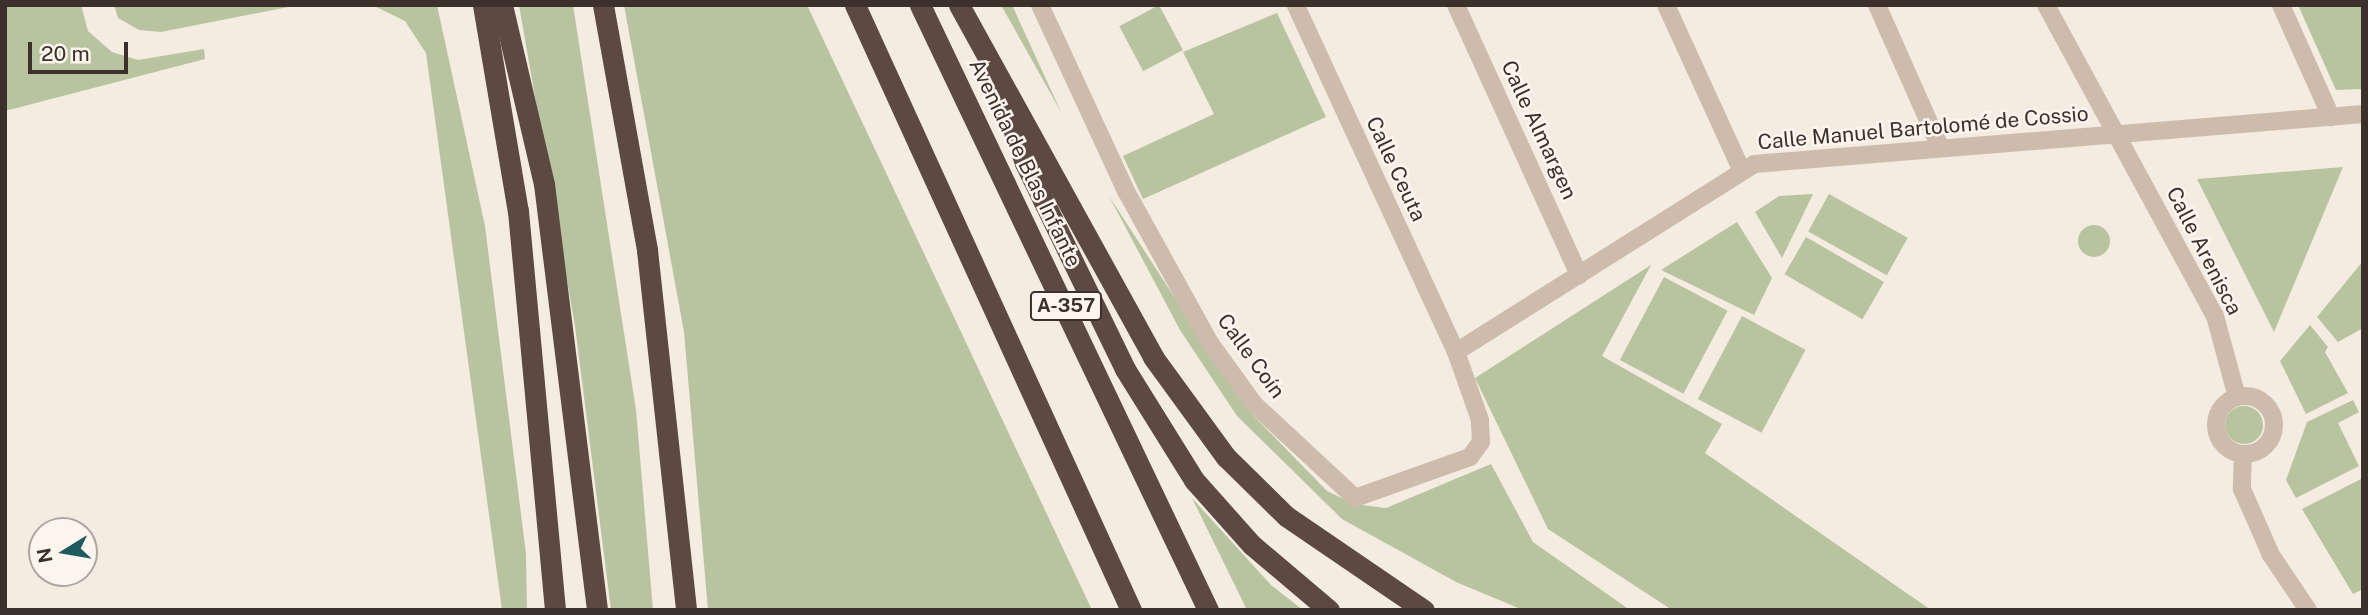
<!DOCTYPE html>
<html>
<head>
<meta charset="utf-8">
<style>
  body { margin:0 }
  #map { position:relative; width:2368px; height:615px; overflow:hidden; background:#f4ebe1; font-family:"Public Sans",sans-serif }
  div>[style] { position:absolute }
  .green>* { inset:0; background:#b8c4a0; transform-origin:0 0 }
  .round { border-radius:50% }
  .minor>* { height:18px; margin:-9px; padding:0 9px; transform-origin:9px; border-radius:9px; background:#cdbbac }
  .minor>.ring { margin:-9px; padding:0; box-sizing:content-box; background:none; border:18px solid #cdbbac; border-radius:50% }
  .highway>* { height:21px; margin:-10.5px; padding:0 10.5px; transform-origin:10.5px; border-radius:10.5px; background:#5c4a42 }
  span { translate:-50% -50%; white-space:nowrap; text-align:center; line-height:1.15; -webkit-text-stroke:5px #fbf5ee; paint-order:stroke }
  .shield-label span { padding:2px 5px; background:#fbf5ee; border:2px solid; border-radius:5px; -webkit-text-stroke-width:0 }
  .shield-label { font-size:19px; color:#3b302b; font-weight:700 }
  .street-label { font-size:21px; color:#3b302b }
  .frame { position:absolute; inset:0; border:7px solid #3b302b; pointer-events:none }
  .north { position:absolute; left:28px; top:517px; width:70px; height:70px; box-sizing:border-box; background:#fbf5ee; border:2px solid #aea6a0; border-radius:50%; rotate:259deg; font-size:19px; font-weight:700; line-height:28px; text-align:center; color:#3b302b }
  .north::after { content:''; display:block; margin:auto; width:24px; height:32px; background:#1f5a5e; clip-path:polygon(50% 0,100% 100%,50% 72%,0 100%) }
  .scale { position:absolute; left:28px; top:42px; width:100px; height:32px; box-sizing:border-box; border:4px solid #3b302b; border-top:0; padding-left:9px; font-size:21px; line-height:24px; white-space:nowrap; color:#3b302b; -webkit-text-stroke:5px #fbf5ee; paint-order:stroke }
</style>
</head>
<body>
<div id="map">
  <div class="green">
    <div style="clip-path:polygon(5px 5px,81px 5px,88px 31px,112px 52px,138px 60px,204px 49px,205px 59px,5px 111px)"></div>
    <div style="clip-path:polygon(114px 5px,298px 5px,161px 32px,139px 30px,118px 18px)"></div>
    <div style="clip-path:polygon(372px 5px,437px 5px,485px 226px,526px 554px,527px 610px,502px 610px,426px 53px,405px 21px)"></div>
    <div style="clip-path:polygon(519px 5px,573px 5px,636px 410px,653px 610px,611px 610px,575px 326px)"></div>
    <div style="clip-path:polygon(624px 5px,807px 5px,1092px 610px,708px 610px,684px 332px)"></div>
    <div style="clip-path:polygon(1001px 5px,1012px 5px,1061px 112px)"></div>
    <div style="left:1159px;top:5px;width:51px;height:45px;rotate:62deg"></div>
    <div style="clip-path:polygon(2298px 5px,2363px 5px,2363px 89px,2336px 90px)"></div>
    <div style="clip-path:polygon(1277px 13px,1326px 117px,1143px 199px,1123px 156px,1214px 114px,1183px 52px)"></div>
    <div style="clip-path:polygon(2343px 167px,2274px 332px,2197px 179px)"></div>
    <div style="clip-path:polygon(1813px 194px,1782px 258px,1755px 212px,1779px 196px)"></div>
    <div style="left:1829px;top:194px;width:90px;height:43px;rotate:29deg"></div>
    <div style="clip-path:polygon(1109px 196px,1246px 408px,1327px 491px,1354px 504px,1386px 508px,1491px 464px,1533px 542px,1630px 610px,1523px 610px,1456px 582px,1342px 519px,1237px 416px,1180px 330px)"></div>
    <div style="clip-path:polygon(1737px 222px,1772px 278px,1754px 315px,1661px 270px)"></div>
    <div class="round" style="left:2078px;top:225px;width:32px;height:32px"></div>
    <div style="left:1806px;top:237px;width:90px;height:43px;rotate:30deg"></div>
    <div style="clip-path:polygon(2363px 261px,2363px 328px,2338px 342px,2317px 317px)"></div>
    <div style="clip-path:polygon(1651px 265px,1602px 356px,1722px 424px,1705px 453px,1931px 610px,1672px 610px,1548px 529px,1475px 378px)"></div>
    <div style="left:1664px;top:277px;width:72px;height:94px;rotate:28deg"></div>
    <div style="left:1742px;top:316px;width:72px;height:94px;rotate:28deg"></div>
    <div style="clip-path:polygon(2310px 325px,2328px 347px,2325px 352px,2348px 393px,2306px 414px,2280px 361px)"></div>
    <div style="clip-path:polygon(2353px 400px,2359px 412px,2338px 423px,2359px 466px,2296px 498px,2286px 480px,2307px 422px)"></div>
    <div class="round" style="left:2225px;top:406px;width:38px;height:38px"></div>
    <div style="clip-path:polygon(2363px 478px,2363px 589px,2353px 594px,2302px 509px)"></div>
    <div style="clip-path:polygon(1192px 498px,1271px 585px,1303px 610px,1247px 610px)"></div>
  </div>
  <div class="minor">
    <div style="left:1040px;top:5px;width:205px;rotate:65.2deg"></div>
    <div style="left:1126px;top:191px;width:174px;rotate:61.1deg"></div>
    <div style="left:1210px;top:343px;width:75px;rotate:54.2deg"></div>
    <div style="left:1254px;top:404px;width:138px;rotate:42.9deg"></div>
    <div style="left:1355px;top:498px;width:122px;rotate:-19.6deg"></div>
    <div style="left:1470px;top:457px;width:19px;rotate:-54deg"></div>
    <div style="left:1481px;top:442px;width:22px;rotate:-93deg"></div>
    <div style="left:1480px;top:420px;width:72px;rotate:-109.4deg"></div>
    <div style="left:1456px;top:352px;width:382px;rotate:-114.8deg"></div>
    <div style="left:1456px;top:5px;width:297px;rotate:65.5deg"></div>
    <div style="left:1666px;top:5px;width:183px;rotate:65.4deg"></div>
    <div style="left:1877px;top:5px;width:155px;rotate:66.1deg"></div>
    <div style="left:2046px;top:5px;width:354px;rotate:61.5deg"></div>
    <div style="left:2215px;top:316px;width:84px;rotate:74.8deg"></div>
    <div style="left:2281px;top:5px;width:123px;rotate:65.9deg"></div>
    <div style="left:1456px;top:352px;width:352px;rotate:-32.2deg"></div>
    <div style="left:1754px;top:164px;width:611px;rotate:-4.69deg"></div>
    <div class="ring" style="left:2216px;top:396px;width:40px;height:40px"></div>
    <div style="left:2243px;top:454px;width:35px;rotate:92deg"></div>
    <div style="left:2242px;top:489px;width:72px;rotate:66.3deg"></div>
    <div style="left:2271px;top:555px;width:66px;rotate:56.1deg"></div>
  </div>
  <div class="highway">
    <div style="left:483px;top:5px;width:209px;rotate:80.4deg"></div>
    <div style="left:518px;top:211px;width:401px;rotate:84.7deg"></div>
    <div style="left:502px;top:5px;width:184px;rotate:76.8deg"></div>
    <div style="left:544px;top:184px;width:429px;rotate:82.9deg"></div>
    <div style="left:603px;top:5px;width:249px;rotate:79.8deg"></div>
    <div style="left:647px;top:250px;width:362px;rotate:83.8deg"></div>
    <div style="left:855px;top:5px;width:665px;rotate:65.48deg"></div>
    <div style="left:920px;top:5px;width:670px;rotate:64.54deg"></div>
    <div style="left:959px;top:5px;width:402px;rotate:61.1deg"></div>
    <div style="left:1153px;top:357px;width:124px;rotate:53.9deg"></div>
    <div style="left:1226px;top:457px;width:84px;rotate:44.5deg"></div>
    <div style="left:1286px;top:516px;width:167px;rotate:34.3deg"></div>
    <div style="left:1004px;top:103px;width:64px;rotate:70.7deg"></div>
    <div style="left:1025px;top:163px;width:229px;rotate:64.1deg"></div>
    <div style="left:1125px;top:369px;width:131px;rotate:58.1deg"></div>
    <div style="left:1194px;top:480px;width:87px;rotate:48.3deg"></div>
    <div style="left:1252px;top:545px;width:101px;rotate:40.2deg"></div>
  </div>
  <div class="shield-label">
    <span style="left:1066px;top:306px">A-357</span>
  </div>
  <div class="street-label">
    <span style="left:1923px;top:128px;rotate:-5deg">Calle Manuel Bartolomé de Cossio</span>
    <span style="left:1539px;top:130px;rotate:65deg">Calle Almargen</span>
    <span style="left:1025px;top:163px;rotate:64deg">Avenida de Blas Infante</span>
    <span style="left:1396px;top:169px;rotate:65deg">Calle Ceuta</span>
    <span style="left:2204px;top:251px;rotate:63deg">Calle Arenisca</span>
    <span style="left:1251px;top:356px;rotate:54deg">Calle Coín</span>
  </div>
  <div class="frame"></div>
  <div class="north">N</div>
  <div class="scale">20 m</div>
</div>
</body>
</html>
